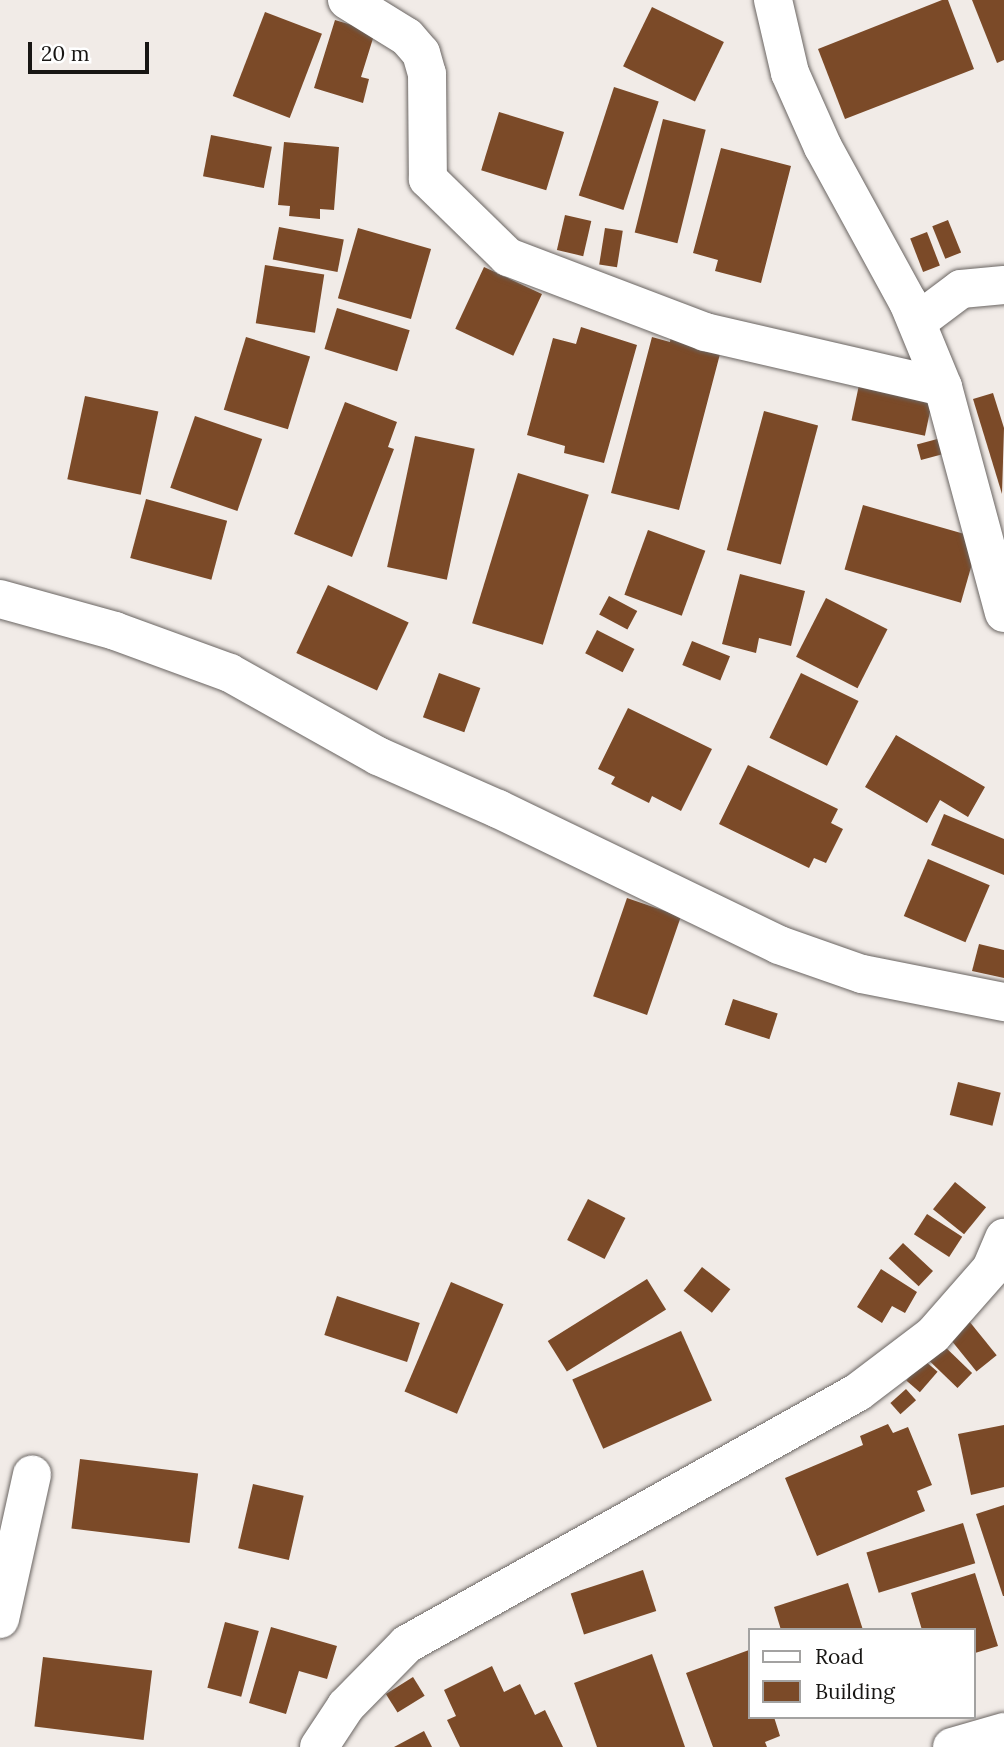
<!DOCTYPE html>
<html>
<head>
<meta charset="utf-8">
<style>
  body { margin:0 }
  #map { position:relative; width:1004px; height:1747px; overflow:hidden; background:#f1ebe7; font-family:Lora,serif }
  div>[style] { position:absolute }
  .building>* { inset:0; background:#7b4a28; transform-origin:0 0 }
  .roads { filter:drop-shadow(0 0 2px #6a6562) drop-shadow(0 0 2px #6a6562) }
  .street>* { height:38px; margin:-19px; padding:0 19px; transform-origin:19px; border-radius:19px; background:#fff }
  span { translate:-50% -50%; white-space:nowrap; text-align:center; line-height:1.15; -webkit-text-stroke:7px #fff; paint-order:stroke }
  .legend { position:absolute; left:748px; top:1628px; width:228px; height:91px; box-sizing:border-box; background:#fff; border:2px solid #a3a2a1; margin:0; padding:9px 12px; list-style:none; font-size:21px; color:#181614 }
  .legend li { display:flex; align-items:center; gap:14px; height:35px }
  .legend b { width:35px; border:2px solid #a3a2a1 }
  .scale { position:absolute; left:28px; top:42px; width:121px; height:32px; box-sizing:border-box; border:4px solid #181614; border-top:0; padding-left:9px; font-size:21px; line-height:24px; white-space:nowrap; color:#181614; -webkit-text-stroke:5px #fff; paint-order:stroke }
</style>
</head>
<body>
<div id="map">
  <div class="building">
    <div style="clip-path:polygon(942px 0,948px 0,974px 69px,845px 119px,818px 49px)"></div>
    <div style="clip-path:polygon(972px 0,1004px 0,1004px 60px,997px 63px)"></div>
    <div style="left:652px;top:7px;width:80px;height:66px;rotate:26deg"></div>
    <div style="left:265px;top:12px;width:61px;height:90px;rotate:21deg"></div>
    <div style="clip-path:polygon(335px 20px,375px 32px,361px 77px,369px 79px,363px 103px,314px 88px)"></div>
    <div style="left:614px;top:87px;width:47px;height:114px;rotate:18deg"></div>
    <div style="left:499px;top:112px;width:68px;height:61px;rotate:17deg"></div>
    <div style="left:663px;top:119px;width:44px;height:117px;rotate:14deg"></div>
    <div style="left:211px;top:135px;width:62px;height:42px;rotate:11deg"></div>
    <div style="clip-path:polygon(284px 142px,339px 147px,334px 210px,320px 209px,320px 219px,289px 216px,290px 206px,278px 205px)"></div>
    <div style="clip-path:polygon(721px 148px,791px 166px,761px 283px,715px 271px,718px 260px,693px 253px)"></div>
    <div style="left:565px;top:215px;width:27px;height:36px;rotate:13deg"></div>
    <div style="left:948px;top:220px;width:35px;height:17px;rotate:68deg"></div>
    <div style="left:279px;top:227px;width:66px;height:33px;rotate:11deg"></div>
    <div style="left:358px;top:228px;width:76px;height:73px;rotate:16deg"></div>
    <div style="left:605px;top:228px;width:18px;height:37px;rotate:9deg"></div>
    <div style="left:927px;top:232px;width:36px;height:18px;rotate:69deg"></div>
    <div style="left:265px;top:265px;width:60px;height:59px;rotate:9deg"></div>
    <div style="left:484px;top:267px;width:64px;height:68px;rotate:25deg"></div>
    <div style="left:337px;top:308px;width:76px;height:43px;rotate:17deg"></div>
    <div style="clip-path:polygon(581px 327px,637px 345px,604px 463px,564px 453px,565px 446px,527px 435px,553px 338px,576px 344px)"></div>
    <div style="clip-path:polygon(671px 336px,720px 354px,679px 510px,611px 493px,652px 337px,670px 342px)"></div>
    <div style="left:246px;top:337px;width:67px;height:76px;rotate:17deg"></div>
    <div style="left:859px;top:385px;width:75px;height:36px;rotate:12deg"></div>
    <div style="clip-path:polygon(993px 393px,1004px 428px,1002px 494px,973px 399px)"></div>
    <div style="left:85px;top:396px;width:75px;height:85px;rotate:12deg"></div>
    <div style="clip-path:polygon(345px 402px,397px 422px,388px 447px,394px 449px,352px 557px,294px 534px)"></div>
    <div style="left:764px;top:411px;width:56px;height:144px;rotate:15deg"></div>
    <div style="left:195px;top:416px;width:71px;height:76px;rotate:19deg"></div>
    <div style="left:415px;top:436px;width:61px;height:134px;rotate:12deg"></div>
    <div style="left:941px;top:438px;width:16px;height:25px;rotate:75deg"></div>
    <div style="left:518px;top:473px;width:74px;height:157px;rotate:17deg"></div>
    <div style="left:146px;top:499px;width:84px;height:61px;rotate:15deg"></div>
    <div style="left:863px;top:505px;width:121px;height:67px;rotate:16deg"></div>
    <div style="left:648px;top:530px;width:61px;height:69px;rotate:20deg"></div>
    <div style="clip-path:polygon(740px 574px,805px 591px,791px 646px,759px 638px,756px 653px,722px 644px)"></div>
    <div style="left:328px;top:585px;width:89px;height:75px;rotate:25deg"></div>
    <div style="left:609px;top:596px;width:32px;height:21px;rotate:28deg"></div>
    <div style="left:826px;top:598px;width:69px;height:66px;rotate:27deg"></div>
    <div style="left:597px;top:630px;width:42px;height:26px;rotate:27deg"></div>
    <div style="left:692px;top:641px;width:41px;height:26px;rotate:22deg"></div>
    <div style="left:439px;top:673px;width:44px;height:47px;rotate:20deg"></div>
    <div style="left:801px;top:673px;width:64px;height:72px;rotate:26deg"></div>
    <div style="clip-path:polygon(628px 708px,712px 749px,681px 811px,652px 796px,649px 803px,611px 784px,615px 777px,598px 769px)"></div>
    <div style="clip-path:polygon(896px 735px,985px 787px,968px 817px,940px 800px,927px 823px,865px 787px)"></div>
    <div style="clip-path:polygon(748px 765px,838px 809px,831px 823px,843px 829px,826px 863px,814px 858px,809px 868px,719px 824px)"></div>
    <div style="clip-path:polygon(944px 814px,1004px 839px,1004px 875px,931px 845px)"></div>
    <div style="left:928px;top:859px;width:67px;height:62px;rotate:23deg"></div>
    <div style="left:627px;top:898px;width:57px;height:104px;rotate:19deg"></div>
    <div style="clip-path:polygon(979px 944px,1004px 950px,1004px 978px,972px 971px)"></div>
    <div style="left:733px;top:999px;width:47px;height:27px;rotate:18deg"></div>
    <div style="left:958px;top:1082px;width:44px;height:34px;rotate:14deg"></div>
    <div style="left:955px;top:1182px;width:40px;height:35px;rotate:39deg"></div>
    <div style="left:588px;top:1199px;width:42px;height:46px;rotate:27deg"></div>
    <div style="left:927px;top:1214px;width:42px;height:24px;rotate:33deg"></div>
    <div style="left:903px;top:1243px;width:41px;height:21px;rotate:43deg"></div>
    <div style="left:702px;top:1267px;width:36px;height:30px;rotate:38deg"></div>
    <div style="clip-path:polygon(881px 1269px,917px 1292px,905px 1313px,892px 1306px,882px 1323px,857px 1307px)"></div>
    <div style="left:647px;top:1279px;width:36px;height:117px;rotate:58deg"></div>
    <div style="left:451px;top:1282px;width:57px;height:119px;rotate:23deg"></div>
    <div style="left:337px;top:1296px;width:87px;height:41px;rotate:18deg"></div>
    <div style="left:969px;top:1321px;width:44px;height:26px;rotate:51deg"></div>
    <div style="left:681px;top:1331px;width:76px;height:119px;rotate:66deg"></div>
    <div style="left:939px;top:1341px;width:46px;height:21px;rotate:44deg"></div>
    <div style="left:924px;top:1360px;width:18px;height:27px;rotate:41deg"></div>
    <div style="left:906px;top:1389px;width:15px;height:21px;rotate:48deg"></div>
    <div style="clip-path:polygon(888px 1424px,893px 1433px,908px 1427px,932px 1485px,917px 1491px,925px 1511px,817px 1556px,785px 1478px,863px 1445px,860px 1436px)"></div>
    <div style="clip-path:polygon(1004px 1425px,1004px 1487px,971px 1495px,958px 1434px)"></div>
    <div style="left:80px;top:1459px;width:119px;height:70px;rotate:7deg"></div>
    <div style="left:253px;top:1484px;width:52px;height:66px;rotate:13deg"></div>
    <div style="clip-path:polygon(1004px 1505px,1004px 1596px,1003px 1596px,976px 1514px)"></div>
    <div style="left:963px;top:1523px;width:42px;height:101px;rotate:73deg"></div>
    <div style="left:643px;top:1570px;width:43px;height:76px;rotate:72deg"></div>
    <div style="clip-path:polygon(975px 1573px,998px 1646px,975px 1653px,974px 1662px,974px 1630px,922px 1630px,911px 1593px)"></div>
    <div style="clip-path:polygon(848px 1583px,863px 1630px,781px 1630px,774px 1607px)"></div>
    <div style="left:225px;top:1622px;width:35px;height:68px;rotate:15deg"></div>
    <div style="clip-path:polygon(271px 1627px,337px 1646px,327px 1679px,299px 1671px,286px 1714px,249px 1703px)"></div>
    <div style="clip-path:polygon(749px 1650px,750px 1717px,774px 1717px,780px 1736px,765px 1742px,767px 1747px,713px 1747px,686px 1673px)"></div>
    <div style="clip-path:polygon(652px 1654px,685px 1747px,597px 1747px,574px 1683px)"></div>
    <div style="left:43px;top:1657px;width:110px;height:70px;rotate:7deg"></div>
    <div style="clip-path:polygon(492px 1666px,504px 1692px,520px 1684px,535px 1715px,545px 1710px,563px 1747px,460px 1747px,447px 1720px,456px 1716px,444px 1690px)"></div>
    <div style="left:413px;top:1677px;width:22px;height:32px;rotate:58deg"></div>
    <div style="clip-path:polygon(424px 1731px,432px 1747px,394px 1747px)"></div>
  </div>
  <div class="roads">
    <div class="street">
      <div style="left:347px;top:0;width:70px;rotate:31.7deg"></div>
      <div style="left:407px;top:37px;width:21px;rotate:49deg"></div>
      <div style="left:421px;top:53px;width:22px;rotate:74deg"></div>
      <div style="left:427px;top:74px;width:105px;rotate:89.5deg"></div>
      <div style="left:428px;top:179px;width:112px;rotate:44.3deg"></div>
      <div style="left:508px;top:257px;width:211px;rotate:20.8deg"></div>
      <div style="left:705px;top:332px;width:244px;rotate:13deg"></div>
      <div style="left:773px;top:0;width:75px;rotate:76.9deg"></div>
      <div style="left:790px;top:73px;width:81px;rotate:66deg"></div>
      <div style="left:823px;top:147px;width:177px;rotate:61.3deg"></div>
      <div style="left:908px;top:302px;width:92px;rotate:67.6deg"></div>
      <div style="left:943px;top:387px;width:234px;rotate:74.9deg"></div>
      <div style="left:917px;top:322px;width:55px;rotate:-36.9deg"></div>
      <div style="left:961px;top:289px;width:43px;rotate:-5.3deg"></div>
      <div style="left:0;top:599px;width:119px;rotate:15.5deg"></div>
      <div style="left:115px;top:631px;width:122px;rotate:20.1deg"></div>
      <div style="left:230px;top:673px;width:170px;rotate:29.3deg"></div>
      <div style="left:378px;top:756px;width:131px;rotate:23.8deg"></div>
      <div style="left:498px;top:809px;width:312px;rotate:25.8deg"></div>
      <div style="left:779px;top:945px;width:88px;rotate:19.3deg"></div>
      <div style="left:862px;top:974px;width:145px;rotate:11.2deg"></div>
      <div style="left:0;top:1619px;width:148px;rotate:-77.5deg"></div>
      <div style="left:319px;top:1747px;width:49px;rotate:-56.6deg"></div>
      <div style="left:346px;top:1706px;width:87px;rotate:-45.5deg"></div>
      <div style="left:407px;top:1644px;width:517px;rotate:-29.19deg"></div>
      <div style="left:858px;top:1392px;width:94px;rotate:-37.2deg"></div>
      <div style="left:933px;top:1335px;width:88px;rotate:-48.7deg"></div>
      <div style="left:991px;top:1269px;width:34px;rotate:-67deg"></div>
      <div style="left:952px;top:1747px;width:54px;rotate:-16.1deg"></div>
    </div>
  </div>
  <ul class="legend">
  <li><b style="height:9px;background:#fff"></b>Road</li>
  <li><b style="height:19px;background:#7b4a28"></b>Building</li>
  </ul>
  <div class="scale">20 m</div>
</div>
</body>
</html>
